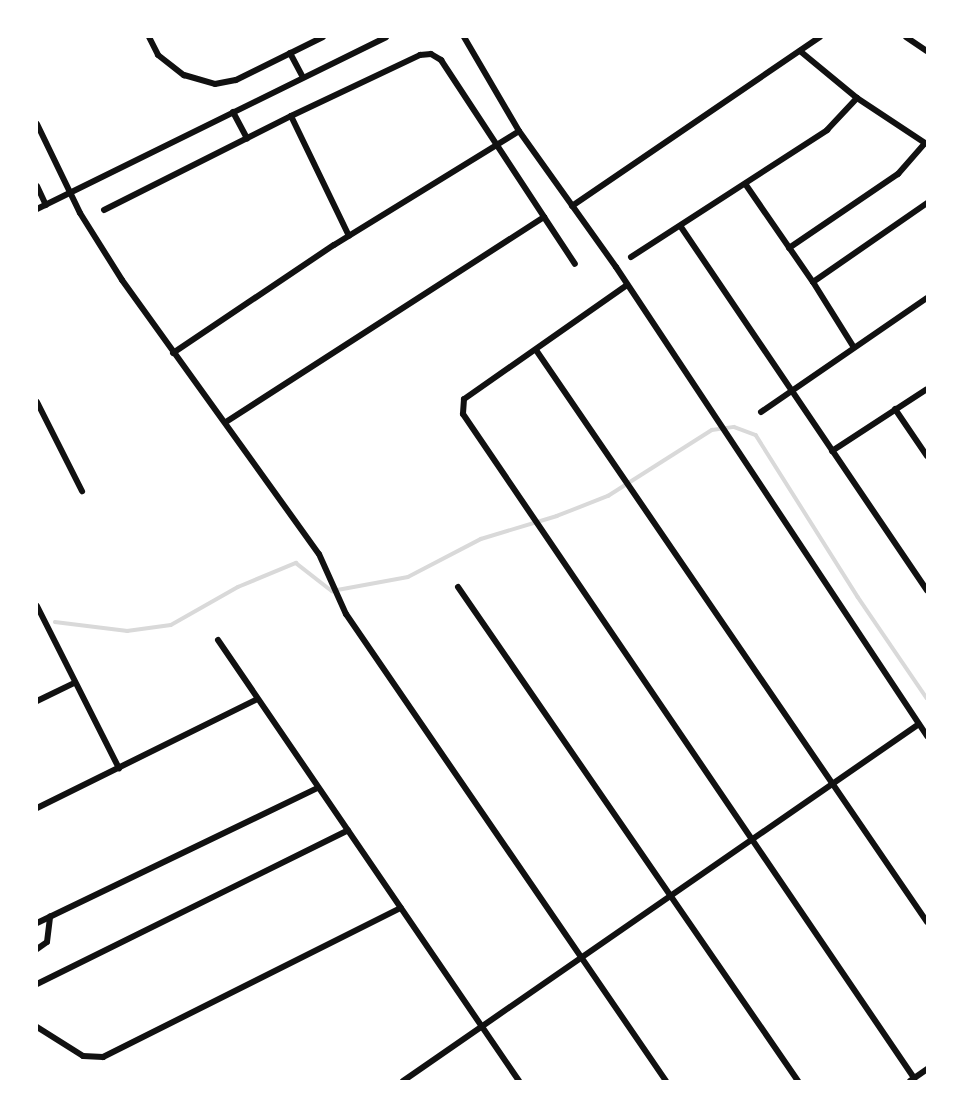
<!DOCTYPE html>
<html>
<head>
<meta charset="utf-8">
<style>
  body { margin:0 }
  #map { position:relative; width:964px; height:1118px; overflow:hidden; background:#fff; font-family:"Work Sans",sans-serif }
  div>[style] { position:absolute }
  .stream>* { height:3.5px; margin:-1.75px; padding:0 1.75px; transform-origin:1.75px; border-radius:1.75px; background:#d9d9d9 }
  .minor>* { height:6px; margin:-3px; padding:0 3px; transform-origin:3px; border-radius:3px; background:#111 }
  span { translate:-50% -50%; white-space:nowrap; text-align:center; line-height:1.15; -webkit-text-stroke:5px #fff; paint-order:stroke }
  .frame { position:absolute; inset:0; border:38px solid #fff; pointer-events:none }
</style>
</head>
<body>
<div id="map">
  <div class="stream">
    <div style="left:55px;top:622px;width:73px;rotate:7.1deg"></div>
    <div style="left:127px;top:631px;width:44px;rotate:-7.8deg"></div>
    <div style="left:171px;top:625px;width:77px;rotate:-29.6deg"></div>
    <div style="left:238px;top:587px;width:63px;rotate:-22.5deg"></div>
    <div style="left:296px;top:563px;width:46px;rotate:37.9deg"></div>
    <div style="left:332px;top:591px;width:77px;rotate:-10.4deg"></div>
    <div style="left:408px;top:577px;width:82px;rotate:-27.5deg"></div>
    <div style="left:481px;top:539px;width:79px;rotate:-16.8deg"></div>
    <div style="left:557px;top:516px;width:55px;rotate:-21.4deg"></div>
    <div style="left:608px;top:496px;width:123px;rotate:-32.4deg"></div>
    <div style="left:712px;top:430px;width:22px;rotate:-8deg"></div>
    <div style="left:734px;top:427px;width:23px;rotate:20deg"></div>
    <div style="left:756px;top:435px;width:191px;rotate:57.8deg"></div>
    <div style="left:858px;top:597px;width:122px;rotate:55.7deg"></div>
  </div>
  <div class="minor">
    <div style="left:149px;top:37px;width:20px;rotate:63deg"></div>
    <div style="left:158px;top:55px;width:33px;rotate:38deg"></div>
    <div style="left:184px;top:75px;width:32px;rotate:16deg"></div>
    <div style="left:215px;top:84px;width:21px;rotate:-11deg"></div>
    <div style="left:236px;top:80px;width:97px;rotate:-26.3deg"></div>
    <div style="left:464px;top:37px;width:109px;rotate:59.7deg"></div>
    <div style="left:519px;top:131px;width:167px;rotate:54.5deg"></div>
    <div style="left:616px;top:267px;width:563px;rotate:56.45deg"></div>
    <div style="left:906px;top:37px;width:25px;rotate:34deg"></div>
    <div style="left:800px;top:51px;width:74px;rotate:39.5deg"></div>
    <div style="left:857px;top:98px;width:82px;rotate:33.5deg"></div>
    <div style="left:290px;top:53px;width:27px;rotate:62deg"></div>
    <div style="left:233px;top:112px;width:30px;rotate:62deg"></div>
    <div style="left:291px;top:116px;width:133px;rotate:64.2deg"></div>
    <div style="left:37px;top:124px;width:99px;rotate:64.2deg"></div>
    <div style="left:80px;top:213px;width:79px;rotate:57.9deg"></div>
    <div style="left:122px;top:280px;width:337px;rotate:54.3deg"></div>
    <div style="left:319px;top:554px;width:66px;rotate:65.8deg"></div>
    <div style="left:346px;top:614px;width:566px;rotate:55.58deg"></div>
    <div style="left:746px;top:185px;width:118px;rotate:55.4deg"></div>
    <div style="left:813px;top:282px;width:75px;rotate:58deg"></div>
    <div style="left:37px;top:186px;width:21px;rotate:65deg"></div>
    <div style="left:572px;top:206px;width:300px;rotate:-34.3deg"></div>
    <div style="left:37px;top:209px;width:389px;rotate:-26.2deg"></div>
    <div style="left:104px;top:210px;width:209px;rotate:-26.7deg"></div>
    <div style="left:291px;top:116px;width:143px;rotate:-25.3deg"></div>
    <div style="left:420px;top:55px;width:11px;rotate:-5deg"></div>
    <div style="left:431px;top:54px;width:12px;rotate:31deg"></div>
    <div style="left:441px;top:60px;width:188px;rotate:56.7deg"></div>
    <div style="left:544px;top:217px;width:378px;rotate:147.2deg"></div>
    <div style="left:544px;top:217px;width:56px;rotate:56.6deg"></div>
    <div style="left:681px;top:227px;width:439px;rotate:55.9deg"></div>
    <div style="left:789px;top:248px;width:132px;rotate:-34.2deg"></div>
    <div style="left:898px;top:174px;width:41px;rotate:-48.9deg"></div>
    <div style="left:631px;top:257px;width:234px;rotate:-32.9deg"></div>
    <div style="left:827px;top:130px;width:44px;rotate:-46.8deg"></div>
    <div style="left:813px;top:282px;width:139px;rotate:-34.7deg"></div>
    <div style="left:627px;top:285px;width:199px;rotate:145deg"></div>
    <div style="left:464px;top:399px;width:15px;rotate:94deg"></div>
    <div style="left:463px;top:414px;width:803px;rotate:55.81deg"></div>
    <div style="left:536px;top:350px;width:693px;rotate:55.64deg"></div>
    <div style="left:173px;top:353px;width:194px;rotate:-33.9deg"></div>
    <div style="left:334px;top:245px;width:217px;rotate:-31.6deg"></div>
    <div style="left:37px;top:402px;width:100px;rotate:63.2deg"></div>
    <div style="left:895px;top:409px;width:57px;rotate:55.8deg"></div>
    <div style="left:761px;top:412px;width:201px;rotate:-34.5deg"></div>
    <div style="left:832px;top:451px;width:113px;rotate:-33.1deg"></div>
    <div style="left:458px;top:587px;width:600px;rotate:55.46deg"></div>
    <div style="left:37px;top:606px;width:182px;rotate:63.2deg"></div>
    <div style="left:218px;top:640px;width:534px;rotate:55.68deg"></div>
    <div style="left:37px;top:701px;width:41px;rotate:-25.9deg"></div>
    <div style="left:37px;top:808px;width:244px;rotate:-26.3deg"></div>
    <div style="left:37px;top:923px;width:311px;rotate:-25.7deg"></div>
    <div style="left:37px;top:949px;width:12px;rotate:-35deg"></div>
    <div style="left:47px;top:942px;width:26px;rotate:-83deg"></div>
    <div style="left:37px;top:984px;width:347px;rotate:-26.3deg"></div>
    <div style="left:37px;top:1027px;width:54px;rotate:32.2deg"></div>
    <div style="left:83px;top:1056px;width:20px;rotate:3deg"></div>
    <div style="left:103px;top:1057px;width:333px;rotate:-26.6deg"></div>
    <div style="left:403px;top:1081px;width:627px;rotate:-34.68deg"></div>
    <div style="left:910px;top:1081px;width:21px;rotate:-35deg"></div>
  </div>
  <div class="frame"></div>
</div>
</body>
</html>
